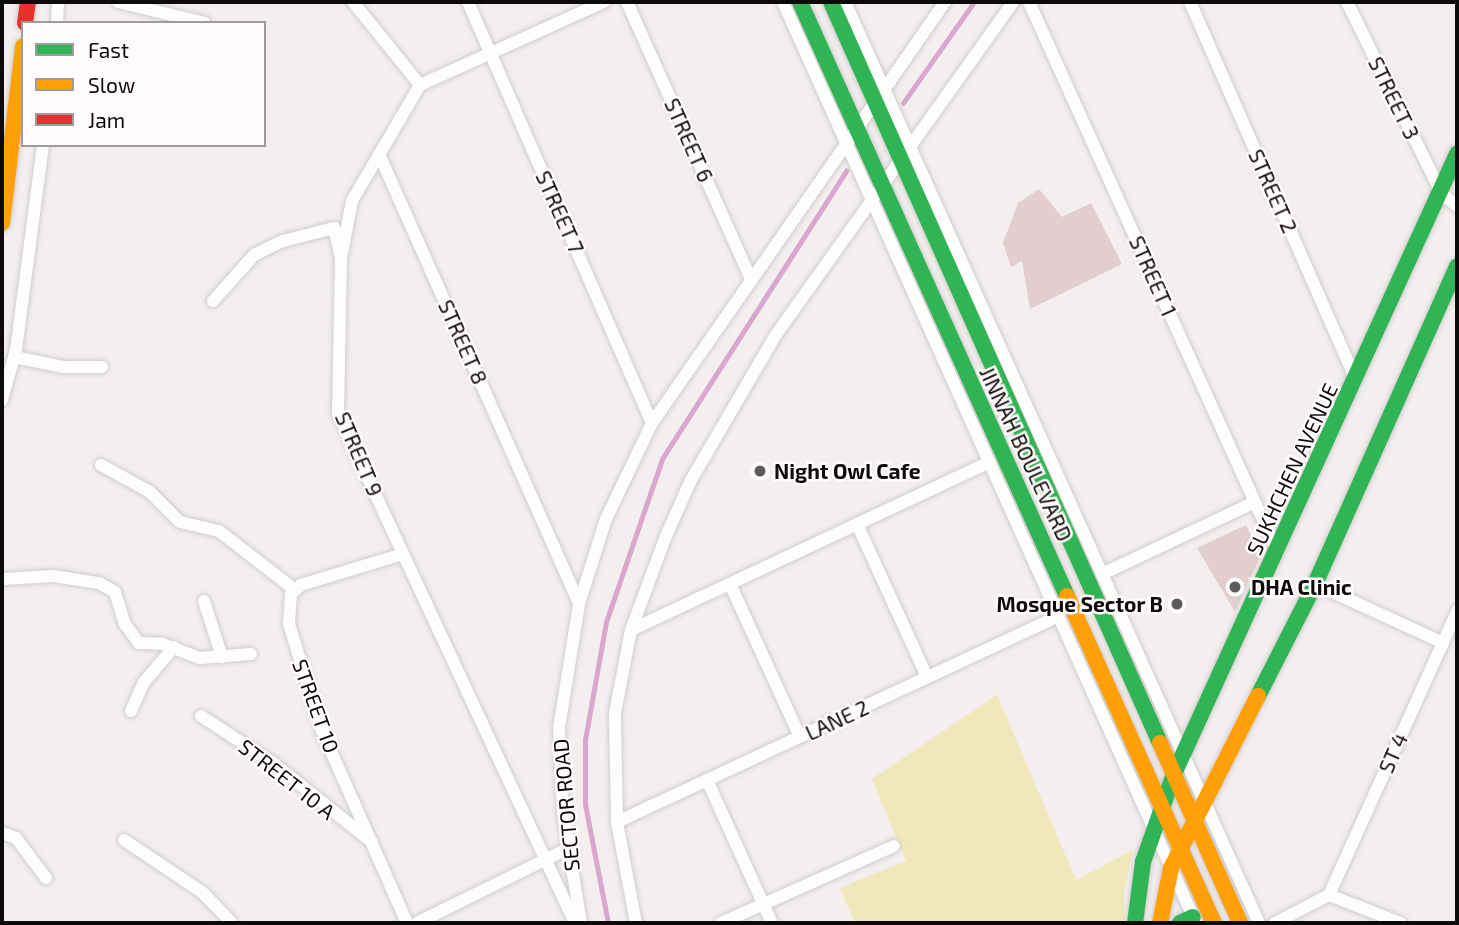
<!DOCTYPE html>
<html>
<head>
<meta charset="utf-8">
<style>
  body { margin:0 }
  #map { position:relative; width:1459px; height:925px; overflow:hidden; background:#f2efee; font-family:"Exo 2",sans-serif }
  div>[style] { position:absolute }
  .green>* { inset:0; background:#f1e7ba }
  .stream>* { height:4.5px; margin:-2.25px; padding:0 2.25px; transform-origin:2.25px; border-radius:2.25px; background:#daa6cd }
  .building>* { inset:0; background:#e2cdd1 }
  .roads { filter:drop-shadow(0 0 2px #d0cdcc) drop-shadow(0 0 2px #d0cdcc) }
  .street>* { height:12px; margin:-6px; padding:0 6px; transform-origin:6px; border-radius:6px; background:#fdfdfc }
  .fast>* { height:16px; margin:-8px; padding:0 8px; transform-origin:8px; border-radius:8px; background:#30b455 }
  .slow>* { height:16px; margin:-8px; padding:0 8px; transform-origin:8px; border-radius:8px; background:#ff9f0a }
  .jam>* { height:16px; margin:-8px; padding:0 8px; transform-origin:8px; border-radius:8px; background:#e5322d }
  .dots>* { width:19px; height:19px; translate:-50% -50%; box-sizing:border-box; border:4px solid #fffcfb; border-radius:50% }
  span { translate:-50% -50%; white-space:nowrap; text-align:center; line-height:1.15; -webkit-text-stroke:5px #fffcfb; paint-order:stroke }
  .street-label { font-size:21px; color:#0d0b0a }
  .poi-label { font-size:21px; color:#0d0b0a; font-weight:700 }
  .left { translate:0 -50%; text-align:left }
  .right { translate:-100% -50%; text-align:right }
  .frame { position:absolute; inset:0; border:4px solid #0d0b0a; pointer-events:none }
  .legend { position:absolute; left:21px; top:21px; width:245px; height:126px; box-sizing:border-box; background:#fffcfb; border:2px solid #9e9c9b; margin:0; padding:9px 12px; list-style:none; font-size:21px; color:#0d0b0a }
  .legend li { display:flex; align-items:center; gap:14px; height:35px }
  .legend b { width:35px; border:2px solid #9e9c9b }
</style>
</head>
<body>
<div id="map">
  <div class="green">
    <div style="clip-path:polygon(997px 695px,1076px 880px,1133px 850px,1124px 892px,1125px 923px,855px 923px,840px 888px,906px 861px,872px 779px)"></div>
  </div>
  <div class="stream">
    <div style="left:903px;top:103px;width:123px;rotate:-54.9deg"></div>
    <div style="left:608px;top:923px;width:120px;rotate:-101deg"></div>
    <div style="left:585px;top:805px;width:65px;rotate:-90deg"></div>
    <div style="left:585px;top:740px;width:120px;rotate:-79.9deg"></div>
    <div style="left:606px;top:622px;width:172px;rotate:-71deg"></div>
    <div style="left:662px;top:459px;width:342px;rotate:-57.4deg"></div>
  </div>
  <div class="building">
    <div style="clip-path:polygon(1039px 189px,1062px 217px,1091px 203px,1122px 264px,1030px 309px,1022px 261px,1011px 267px,1003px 243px,1018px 203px)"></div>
    <div style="clip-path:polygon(1246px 525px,1261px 555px,1235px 612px,1197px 548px)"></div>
  </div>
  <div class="roads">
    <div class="street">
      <div style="left:118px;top:2px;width:89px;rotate:13.6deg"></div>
      <div style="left:353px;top:2px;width:107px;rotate:51.1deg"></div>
      <div style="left:420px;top:85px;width:202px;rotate:-24.3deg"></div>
      <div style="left:468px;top:2px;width:459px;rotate:66.4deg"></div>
      <div style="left:627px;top:2px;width:303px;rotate:65.9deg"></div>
      <div style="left:783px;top:2px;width:1009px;rotate:65.85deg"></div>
      <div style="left:845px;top:2px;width:1010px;rotate:65.8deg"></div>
      <div style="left:1029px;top:2px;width:602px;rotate:65.69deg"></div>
      <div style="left:1190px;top:2px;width:413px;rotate:66.3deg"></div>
      <div style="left:1347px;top:2px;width:214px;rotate:63.7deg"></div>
      <div style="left:1442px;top:194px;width:19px;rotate:39deg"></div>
      <div style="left:57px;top:23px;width:21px;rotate:-87deg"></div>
      <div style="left:420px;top:85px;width:134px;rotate:120.4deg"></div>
      <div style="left:352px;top:201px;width:58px;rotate:100.9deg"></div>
      <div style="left:341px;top:258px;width:156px;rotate:91.1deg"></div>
      <div style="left:338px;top:414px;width:561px;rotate:65.03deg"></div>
      <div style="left:379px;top:154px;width:492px;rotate:66deg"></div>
      <div style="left:213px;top:301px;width:62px;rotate:-48.3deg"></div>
      <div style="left:254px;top:255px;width:32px;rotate:-26deg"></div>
      <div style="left:283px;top:241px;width:53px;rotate:-14.3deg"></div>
      <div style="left:334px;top:228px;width:31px;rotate:77deg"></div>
      <div style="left:14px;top:357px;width:50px;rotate:11.5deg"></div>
      <div style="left:63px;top:367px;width:39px"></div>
      <div style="left:2px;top:400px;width:52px;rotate:-74.4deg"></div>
      <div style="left:16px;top:350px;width:207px;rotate:-82.5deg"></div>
      <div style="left:101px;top:465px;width:56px;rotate:28.9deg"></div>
      <div style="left:150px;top:492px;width:42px;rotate:45deg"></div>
      <div style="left:180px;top:522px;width:40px;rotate:13deg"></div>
      <div style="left:219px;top:531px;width:96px;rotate:37.8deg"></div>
      <div style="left:857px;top:524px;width:168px;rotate:65.4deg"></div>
      <div style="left:403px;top:554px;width:107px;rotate:163.1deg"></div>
      <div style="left:301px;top:585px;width:13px;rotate:138deg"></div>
      <div style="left:291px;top:594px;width:30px;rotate:94deg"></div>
      <div style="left:289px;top:624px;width:112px;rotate:72.9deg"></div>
      <div style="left:322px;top:731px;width:210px;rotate:66.1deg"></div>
      <div style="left:1102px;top:574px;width:169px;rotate:-25.2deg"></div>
      <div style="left:2px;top:579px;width:51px;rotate:-3.4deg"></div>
      <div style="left:53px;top:576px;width:47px;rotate:8.7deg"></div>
      <div style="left:99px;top:583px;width:18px;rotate:29deg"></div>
      <div style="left:115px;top:592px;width:34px;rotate:73deg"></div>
      <div style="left:125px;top:624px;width:24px;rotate:54deg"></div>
      <div style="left:139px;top:643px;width:24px;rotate:2deg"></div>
      <div style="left:163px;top:644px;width:40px;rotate:21deg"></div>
      <div style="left:200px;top:658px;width:51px;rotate:-4.5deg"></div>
      <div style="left:730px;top:584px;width:168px;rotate:65.4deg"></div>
      <div style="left:1315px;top:584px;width:141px;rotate:24.7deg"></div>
      <div style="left:204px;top:601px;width:59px;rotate:72.2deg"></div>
      <div style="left:631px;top:630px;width:396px;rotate:-25.1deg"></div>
      <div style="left:131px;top:711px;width:32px;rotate:-66deg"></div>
      <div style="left:144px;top:682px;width:46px;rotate:-49.4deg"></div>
      <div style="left:201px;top:716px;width:86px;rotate:33.1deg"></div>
      <div style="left:273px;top:763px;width:127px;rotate:38.6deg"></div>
      <div style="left:707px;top:780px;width:157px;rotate:65.6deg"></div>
      <div style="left:617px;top:822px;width:485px;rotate:-25deg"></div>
      <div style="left:2px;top:833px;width:15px;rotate:20deg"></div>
      <div style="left:16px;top:838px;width:50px;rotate:53.1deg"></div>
      <div style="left:124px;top:840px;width:94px;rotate:33.7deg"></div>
      <div style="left:202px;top:892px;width:43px;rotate:45.9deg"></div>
      <div style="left:1329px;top:895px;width:312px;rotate:-65.7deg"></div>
      <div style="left:1329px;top:895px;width:77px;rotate:21.3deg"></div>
      <div style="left:417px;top:923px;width:167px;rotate:-26.3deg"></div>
      <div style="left:581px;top:923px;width:112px;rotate:-99.2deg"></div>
      <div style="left:563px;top:812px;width:84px;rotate:-92.7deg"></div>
      <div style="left:559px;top:728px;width:126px;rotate:-80.8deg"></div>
      <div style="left:579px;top:604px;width:89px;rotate:-72.4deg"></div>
      <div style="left:606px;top:519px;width:106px;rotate:-64.4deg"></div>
      <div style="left:652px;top:423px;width:513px;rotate:-55.16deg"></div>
      <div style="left:636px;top:923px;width:103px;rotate:-100.7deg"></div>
      <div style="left:617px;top:822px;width:109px;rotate:-91.1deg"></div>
      <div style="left:615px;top:713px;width:85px;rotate:-79.1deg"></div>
      <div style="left:631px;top:630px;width:100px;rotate:-69.6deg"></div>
      <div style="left:666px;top:536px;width:61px;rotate:-65.9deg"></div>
      <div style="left:691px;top:480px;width:167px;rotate:-59.7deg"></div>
      <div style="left:775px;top:336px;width:410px;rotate:-54.5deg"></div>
      <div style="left:721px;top:923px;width:189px;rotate:-24deg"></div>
      <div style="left:1275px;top:923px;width:61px;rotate:-27.4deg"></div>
    </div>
    <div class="fast">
      <div style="left:800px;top:2px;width:651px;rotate:65.8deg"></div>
      <div style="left:831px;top:2px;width:811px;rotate:66.06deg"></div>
      <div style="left:1258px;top:696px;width:126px;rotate:-63deg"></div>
      <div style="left:1315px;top:584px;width:348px;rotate:-65.9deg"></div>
      <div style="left:1135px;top:923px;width:62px;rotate:-82.5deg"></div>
      <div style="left:1143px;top:862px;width:93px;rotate:-70.6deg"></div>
      <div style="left:1174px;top:774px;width:682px;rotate:-65.47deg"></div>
      <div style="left:1180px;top:923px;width:14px;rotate:-25deg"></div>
    </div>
    <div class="slow">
      <div style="left:2px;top:223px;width:178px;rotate:-83.2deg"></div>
      <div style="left:1067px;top:596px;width:359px;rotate:65.8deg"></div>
      <div style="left:1160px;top:743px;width:197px;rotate:66deg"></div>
      <div style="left:1160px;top:923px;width:56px;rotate:-78.7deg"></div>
      <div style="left:1171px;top:868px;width:193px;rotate:-63.2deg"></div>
    </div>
    <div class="jam">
      <div style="left:25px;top:23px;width:21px;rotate:-82deg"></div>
    </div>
  </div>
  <div class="dots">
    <div style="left:760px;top:471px;background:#5d5b5a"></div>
    <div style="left:1235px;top:587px;background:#5d5b5a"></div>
    <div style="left:1177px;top:604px;background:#5d5b5a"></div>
  </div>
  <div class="street-label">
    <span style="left:1394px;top:98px;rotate:64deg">STREET 3</span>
    <span style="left:689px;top:140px;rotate:66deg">STREET 6</span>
    <span style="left:1273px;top:191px;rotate:66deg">STREET 2</span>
    <span style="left:560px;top:212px;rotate:66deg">STREET 7</span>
    <span style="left:1153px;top:276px;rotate:66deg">STREET 1</span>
    <span style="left:463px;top:342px;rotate:66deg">STREET 8</span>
    <span style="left:359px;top:454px;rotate:67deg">STREET 9</span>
    <span style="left:1026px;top:454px;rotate:65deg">JINNAH BOULEVARD</span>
    <span style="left:1292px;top:469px;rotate:-65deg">SUKHCHEN AVENUE</span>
    <span style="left:316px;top:706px;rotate:70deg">STREET 10</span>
    <span style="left:837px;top:720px;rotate:-25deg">LANE 2</span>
    <span style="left:1393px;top:753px;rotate:-66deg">ST 4</span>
    <span style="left:287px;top:779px;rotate:38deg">STREET 10 A</span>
    <span style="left:566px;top:805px;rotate:-95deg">SECTOR ROAD</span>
  </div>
  <div class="poi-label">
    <span class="left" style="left:774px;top:471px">Night Owl Cafe</span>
    <span class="left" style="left:1251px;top:587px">DHA Clinic</span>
    <span class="right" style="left:1163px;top:604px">Mosque Sector B</span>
  </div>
  <div class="frame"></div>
  <ul class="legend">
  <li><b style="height:9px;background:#30b455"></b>Fast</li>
  <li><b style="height:9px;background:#ff9f0a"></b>Slow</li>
  <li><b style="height:9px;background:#e5322d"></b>Jam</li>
  </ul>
</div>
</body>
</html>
